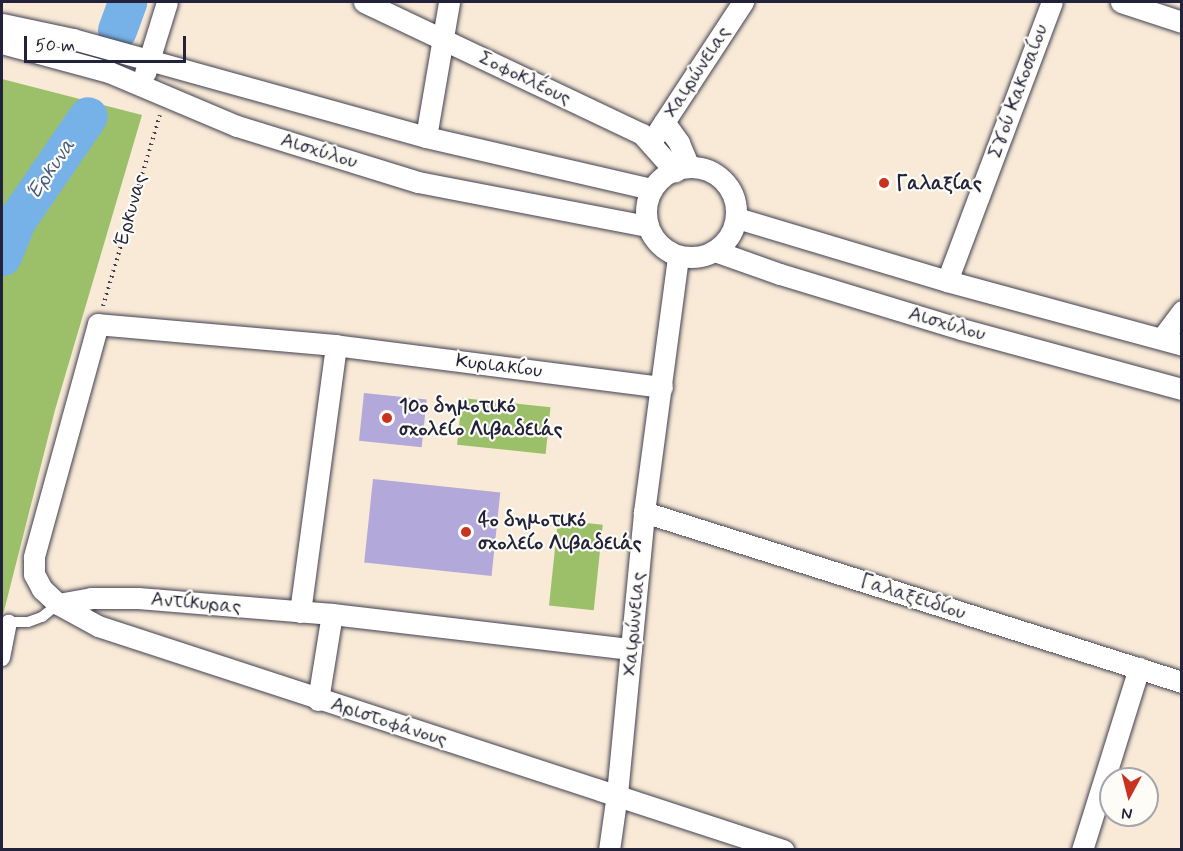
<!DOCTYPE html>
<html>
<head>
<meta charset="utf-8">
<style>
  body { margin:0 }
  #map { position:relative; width:1183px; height:851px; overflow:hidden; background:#f8ead6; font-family:Mynerve,sans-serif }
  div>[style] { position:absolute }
  .green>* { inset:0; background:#9cc06a; transform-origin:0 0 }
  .river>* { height:39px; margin:-19.5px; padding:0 19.5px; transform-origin:19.5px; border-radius:19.5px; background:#76b1e7 }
  .building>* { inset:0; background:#b2a8da; transform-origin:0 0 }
  .path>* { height:4px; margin-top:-2px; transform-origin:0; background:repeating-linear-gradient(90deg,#424052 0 1.5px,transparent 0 6px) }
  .roads { filter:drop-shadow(0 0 2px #424052) drop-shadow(0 0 2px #424052) }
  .service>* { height:10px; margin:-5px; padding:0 5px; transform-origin:5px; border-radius:5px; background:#fff }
  .pedestrian>* { height:16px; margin:-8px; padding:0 8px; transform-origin:8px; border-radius:8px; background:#fff }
  .minor>* { height:21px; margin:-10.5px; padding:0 10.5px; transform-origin:10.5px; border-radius:10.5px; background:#fff }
  .minor>.ring { margin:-10.5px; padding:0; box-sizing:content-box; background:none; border:21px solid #fff; border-radius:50% }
  .dots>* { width:16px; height:16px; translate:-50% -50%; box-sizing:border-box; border:3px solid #fdfcf7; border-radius:50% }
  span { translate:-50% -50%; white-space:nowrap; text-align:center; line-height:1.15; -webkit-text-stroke:4.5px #fdfcf7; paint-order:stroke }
  .street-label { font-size:20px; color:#22223b }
  .poi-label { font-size:20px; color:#22223b; font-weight:700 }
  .left { translate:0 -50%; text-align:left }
  .water-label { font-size:21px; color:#445b80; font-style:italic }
  .frame { position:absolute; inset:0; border:3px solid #22223b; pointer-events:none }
  .north { position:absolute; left:1099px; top:767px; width:60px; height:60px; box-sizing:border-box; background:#fdfcf7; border:2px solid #a5a5ac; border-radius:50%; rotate:187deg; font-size:16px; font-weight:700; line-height:24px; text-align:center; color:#22223b }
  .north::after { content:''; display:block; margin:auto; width:21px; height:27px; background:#c8321e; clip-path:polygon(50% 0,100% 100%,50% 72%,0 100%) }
  .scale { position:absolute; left:24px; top:36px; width:162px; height:27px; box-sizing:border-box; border:3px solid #22223b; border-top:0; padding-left:8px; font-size:18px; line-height:21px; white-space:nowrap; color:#22223b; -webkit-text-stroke:4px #fdfcf7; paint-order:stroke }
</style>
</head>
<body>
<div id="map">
  <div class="green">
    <div style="clip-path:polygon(2px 79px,142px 115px,55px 410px,2px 619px)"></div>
    <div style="left:462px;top:398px;width:89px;height:47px;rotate:6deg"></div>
    <div style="left:558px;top:520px;width:45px;height:86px;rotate:6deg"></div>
  </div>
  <div class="river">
    <div style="left:117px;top:30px;width:30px;rotate:-70deg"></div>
    <div style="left:2px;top:256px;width:38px;rotate:-68deg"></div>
    <div style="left:16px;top:221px;width:127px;rotate:-55.6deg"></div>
  </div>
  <div class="building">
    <div style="left:364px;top:393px;width:63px;height:48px;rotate:6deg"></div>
    <div style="left:373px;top:479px;width:128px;height:84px;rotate:6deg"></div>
  </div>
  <div class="path">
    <div style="left:103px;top:306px;width:199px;rotate:-73.4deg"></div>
  </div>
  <div class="roads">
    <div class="service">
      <div style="left:5px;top:622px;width:23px"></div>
      <div style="left:28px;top:622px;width:15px;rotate:-20deg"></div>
      <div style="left:42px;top:617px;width:21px;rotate:-39deg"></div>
    </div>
    <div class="pedestrian">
      <div style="left:2px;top:658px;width:36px;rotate:-79deg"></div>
    </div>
    <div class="minor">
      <div style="left:364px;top:2px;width:308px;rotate:25.4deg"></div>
      <div style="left:642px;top:134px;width:50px;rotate:48.3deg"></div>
      <div style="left:1121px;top:2px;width:64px;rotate:18.2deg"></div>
      <div style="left:2px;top:24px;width:73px;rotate:11.9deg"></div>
      <div style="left:73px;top:39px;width:366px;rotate:15.5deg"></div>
      <div style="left:426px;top:137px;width:231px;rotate:13deg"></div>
      <div style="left:2px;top:43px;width:111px;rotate:15.2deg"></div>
      <div style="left:109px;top:72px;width:139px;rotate:22.9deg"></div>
      <div style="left:237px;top:126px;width:189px;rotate:17.2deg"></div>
      <div style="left:418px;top:182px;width:233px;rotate:10.9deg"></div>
      <div style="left:145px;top:73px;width:74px;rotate:-72.8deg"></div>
      <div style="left:664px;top:122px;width:26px;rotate:54deg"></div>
      <div style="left:679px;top:143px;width:25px;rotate:67deg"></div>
      <div style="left:426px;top:137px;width:137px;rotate:-80.3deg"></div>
      <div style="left:651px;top:142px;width:168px;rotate:-56.7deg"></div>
      <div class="ring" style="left:646px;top:167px;width:69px;height:69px"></div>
      <div style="left:737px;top:218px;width:219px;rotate:16.7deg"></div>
      <div style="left:947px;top:281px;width:244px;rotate:15.2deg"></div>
      <div style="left:715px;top:251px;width:69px;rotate:19.5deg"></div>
      <div style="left:780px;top:274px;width:189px;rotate:16.9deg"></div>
      <div style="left:961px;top:329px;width:229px;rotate:15.2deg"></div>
      <div style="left:947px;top:281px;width:298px;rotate:-69.4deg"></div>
      <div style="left:1162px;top:338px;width:34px;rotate:-53deg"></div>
      <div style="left:662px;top:387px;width:329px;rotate:-172.7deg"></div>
      <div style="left:336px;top:345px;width:239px;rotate:-175deg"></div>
      <div style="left:98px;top:324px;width:242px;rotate:105.4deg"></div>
      <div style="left:34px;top:557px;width:17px;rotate:90deg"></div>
      <div style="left:34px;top:574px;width:17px;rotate:62deg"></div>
      <div style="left:42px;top:589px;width:22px;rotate:43deg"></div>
      <div style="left:58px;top:604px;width:46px;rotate:28.8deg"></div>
      <div style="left:98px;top:626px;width:721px;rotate:18.11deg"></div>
      <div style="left:644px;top:512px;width:564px;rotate:17.54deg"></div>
      <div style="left:58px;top:604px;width:34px;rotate:-10deg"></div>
      <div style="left:91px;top:598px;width:47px"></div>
      <div style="left:138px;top:598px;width:195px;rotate:4.7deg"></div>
      <div style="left:332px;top:614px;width:301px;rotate:6.7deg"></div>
      <div style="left:300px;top:612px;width:269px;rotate:-82.3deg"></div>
      <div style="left:318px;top:700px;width:87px;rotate:-80.8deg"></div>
      <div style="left:609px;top:850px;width:57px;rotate:-81.9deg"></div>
      <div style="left:617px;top:794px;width:283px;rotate:-84.5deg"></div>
      <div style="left:644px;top:512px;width:258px;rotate:-82.4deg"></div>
      <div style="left:1082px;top:850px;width:191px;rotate:-72.6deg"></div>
    </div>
  </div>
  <div class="dots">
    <div style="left:884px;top:183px;background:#c8321e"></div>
    <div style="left:387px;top:418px;background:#c8321e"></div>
    <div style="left:466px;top:532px;background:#c8321e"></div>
  </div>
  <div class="street-label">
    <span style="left:697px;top:72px;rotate:-57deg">Χαιρώνειας</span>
    <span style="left:525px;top:78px;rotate:26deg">Σοφοκλέους</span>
    <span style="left:1018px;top:91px;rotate:-70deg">Σγού Κακοσαίου</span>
    <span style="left:319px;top:151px;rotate:17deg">Αισχύλου</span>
    <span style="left:131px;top:210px;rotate:-74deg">Έρκυνας</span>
    <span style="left:947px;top:324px;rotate:16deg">Αισχύλου</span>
    <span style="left:499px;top:366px;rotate:7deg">Κυριακίου</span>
    <span style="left:913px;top:597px;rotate:18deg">Γαλαξειδίου</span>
    <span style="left:196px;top:603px;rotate:5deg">Αντίκυρας</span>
    <span style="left:634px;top:624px;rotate:-85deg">Χαιρώνειας</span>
    <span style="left:389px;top:722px;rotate:18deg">Αριστοφάνους</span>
  </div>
  <div class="poi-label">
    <span class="left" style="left:896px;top:183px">Γαλαξίας</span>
    <span class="left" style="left:399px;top:418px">10ο δημοτικό<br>σχολείο Λιβαδειάς</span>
    <span class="left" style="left:478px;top:532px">4ο δημοτικό<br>σχολείο Λιβαδειάς</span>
  </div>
  <div class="water-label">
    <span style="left:51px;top:169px;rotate:-55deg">Έρκυνα</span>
  </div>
  <div class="frame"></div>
  <div class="north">N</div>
  <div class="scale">50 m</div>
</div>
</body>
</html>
